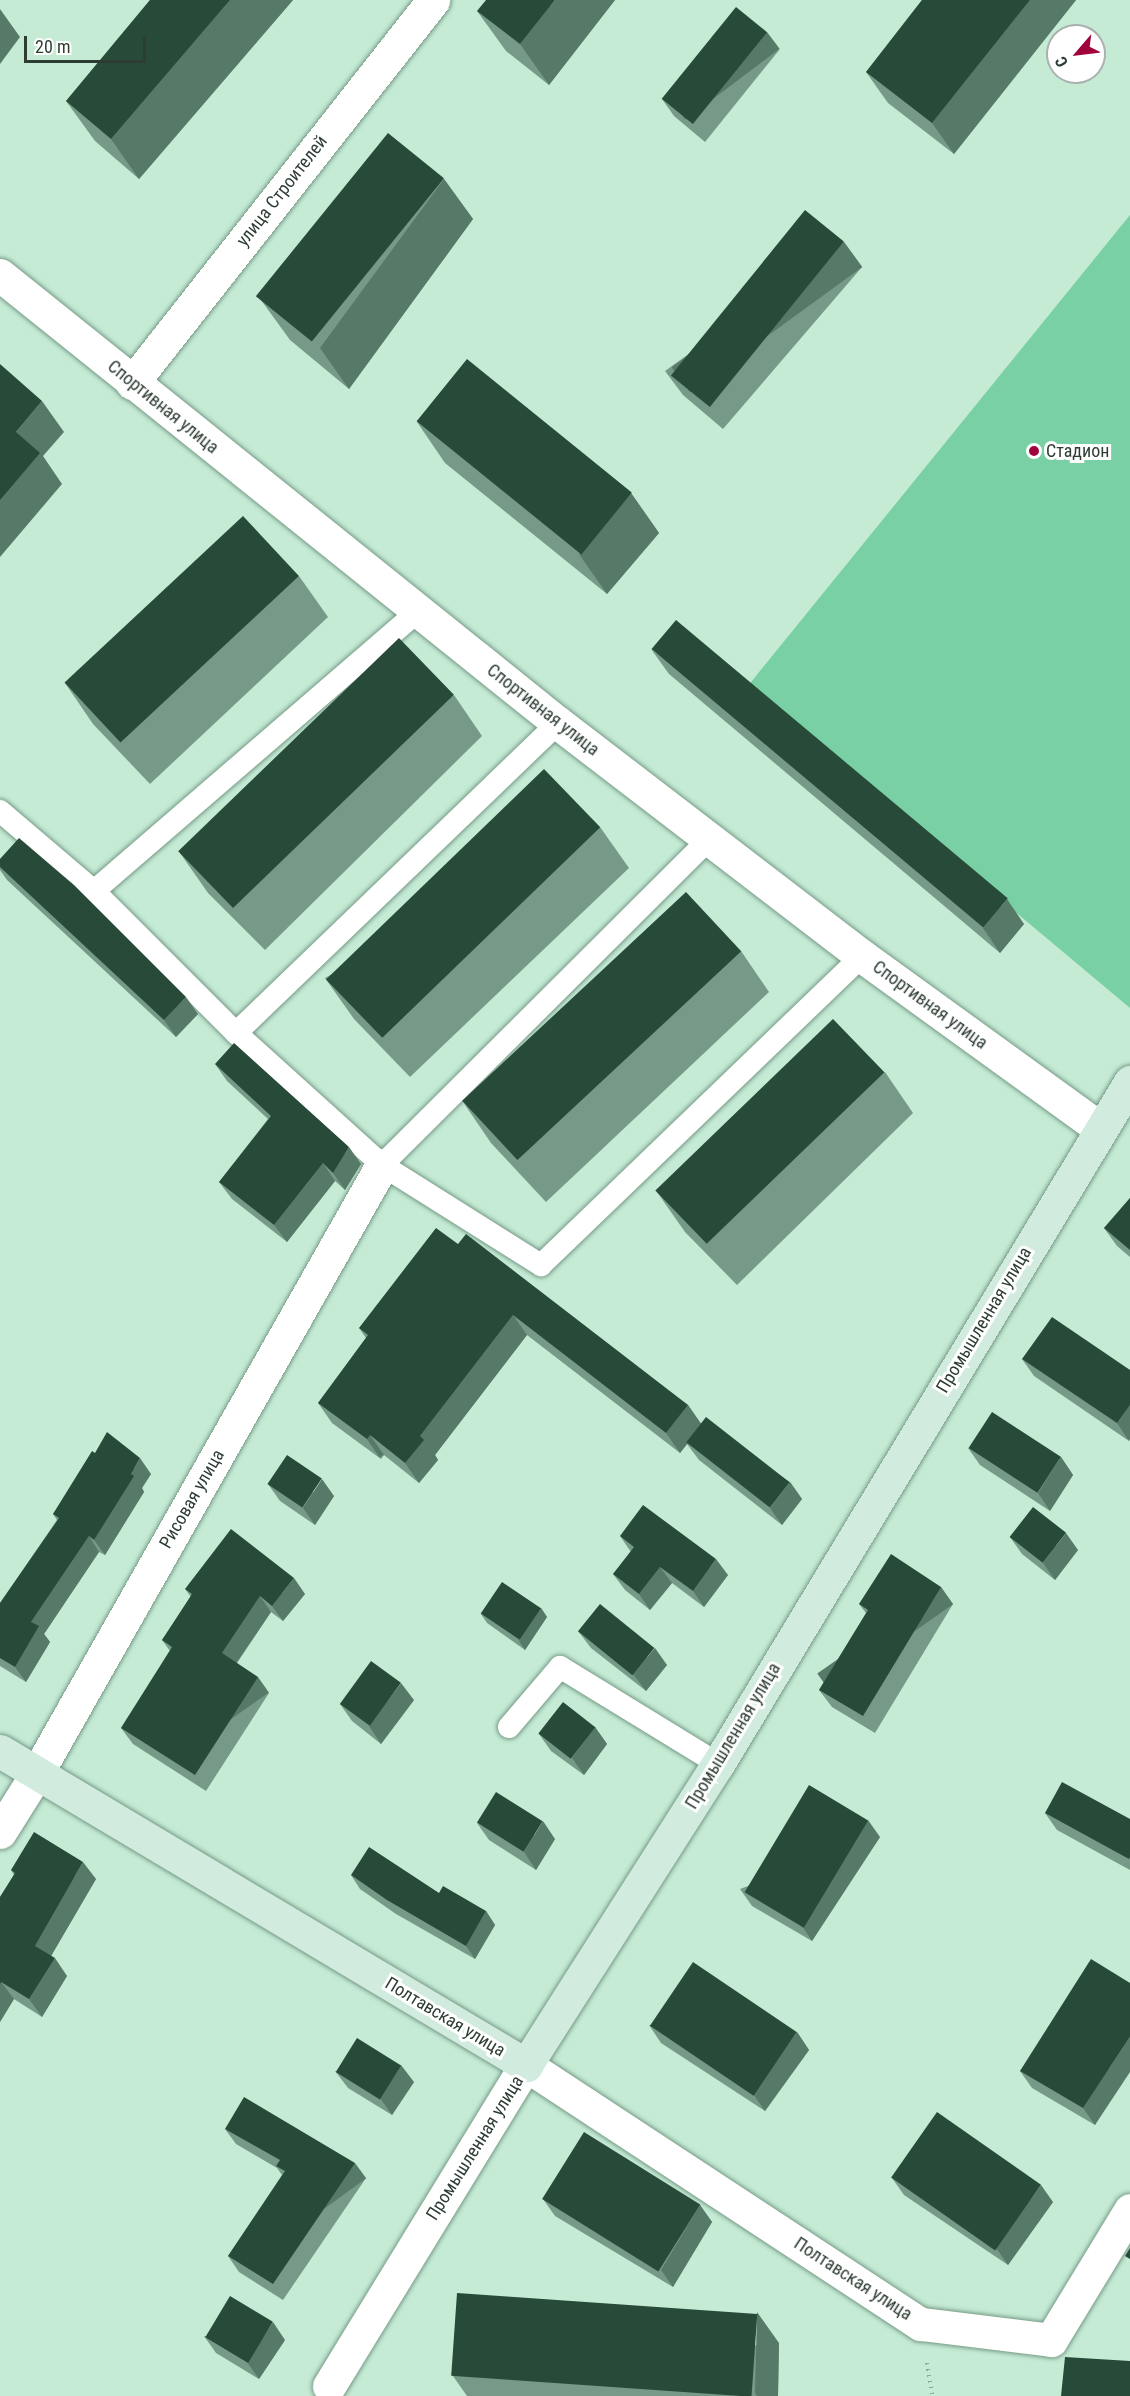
<!DOCTYPE html>
<html>
<head>
<meta charset="utf-8">
<style>
  body { margin:0 }
  #map { position:relative; width:1130px; height:2396px; overflow:hidden; background:#c5ebd5; font-family:"Roboto Condensed",sans-serif }
  div>[style] { position:absolute }
  .green>* { inset:0; background:#78d0a4 }
  .path>* { height:4px; margin-top:-2px; transform-origin:0; background:repeating-linear-gradient(90deg,#8daa99 0 1.5px,transparent 0 6px) }
  .roads { filter:drop-shadow(0 0 2px #769a86) drop-shadow(0 0 2px #769a86) }
  .lane>* { height:22px; margin:-11px; padding:0 11px; transform-origin:11px; border-radius:11px; background:#fff }
  .street>* { height:33px; margin:-16.5px; padding:0 16.5px; transform-origin:16.5px; border-radius:16.5px; background:#fff }
  .secondary>* { height:33px; margin:-16.5px; padding:0 16.5px; transform-origin:16.5px; border-radius:16.5px; background:#d1ebde }
  .wall>* { inset:0; background:#769a87 }
  .shaded-wall>* { inset:0; background:#577a68; transform-origin:0 0 }
  .building>* { inset:0; background:#284a39; transform-origin:0 0 }
  .dots>* { width:16px; height:16px; translate:-50% -50%; box-sizing:border-box; border:3px solid #fff; border-radius:50% }
  span { translate:-50% -50%; white-space:nowrap; text-align:center; line-height:1.15; -webkit-text-stroke:6px #fff; paint-order:stroke }
  .street-label { font-size:18px; color:#2e3d34 }
  .poi-label { font-size:18px; color:#2e3d34 }
  .left { translate:0 -50%; text-align:left }
  .north { position:absolute; left:1046px; top:24px; width:60px; height:60px; box-sizing:border-box; background:#fff; border:2px solid #abb1ae; border-radius:50%; rotate:242deg; font-size:16px; font-weight:700; line-height:24px; text-align:center; color:#2e3d34 }
  .north::after { content:''; display:block; margin:auto; width:21px; height:27px; background:#a1033d; clip-path:polygon(50% 0,100% 100%,50% 72%,0 100%) }
  .scale { position:absolute; left:24px; top:36px; width:122px; height:27px; box-sizing:border-box; border:3px solid #2e3d34; border-top:0; padding-left:8px; font-size:18px; line-height:21px; white-space:nowrap; color:#2e3d34; -webkit-text-stroke:4px #fff; paint-order:stroke }
</style>
</head>
<body>
<div id="map">
  <div class="green">
    <div style="clip-path:polygon(1130px 215px,1130px 1008px,747px 687px)"></div>
  </div>
  <div class="path">
    <div style="left:927px;top:2363px;width:33px;rotate:81deg"></div>
  </div>
  <div class="roads">
    <div class="lane">
      <div style="left:0;top:811px;width:123px;rotate:40.4deg"></div>
      <div style="left:94px;top:891px;width:201px;rotate:45deg"></div>
      <div style="left:236px;top:1033px;width:197px;rotate:42.1deg"></div>
      <div style="left:382px;top:1165px;width:188px;rotate:32.2deg"></div>
      <div style="left:541px;top:1265px;width:446px;rotate:-43.9deg"></div>
      <div style="left:94px;top:891px;width:430px;rotate:-40.8deg"></div>
      <div style="left:236px;top:1033px;width:447px;rotate:-43.9deg"></div>
      <div style="left:382px;top:1165px;width:463px;rotate:-44.9deg"></div>
      <div style="left:509px;top:1727px;width:79px;rotate:-49.6deg"></div>
      <div style="left:560px;top:1667px;width:185px;rotate:31.5deg"></div>
    </div>
    <div class="street">
      <div style="left:0;top:275px;width:716px;rotate:38.76deg"></div>
      <div style="left:558px;top:723px;width:383px;rotate:37.5deg"></div>
      <div style="left:862px;top:956px;width:294px;rotate:35.9deg"></div>
      <div style="left:132px;top:383px;width:487px;rotate:-51.8deg"></div>
      <div style="left:0;top:1832px;width:70px;rotate:-57.9deg"></div>
      <div style="left:37px;top:1773px;width:699px;rotate:-60.43deg"></div>
      <div style="left:329px;top:2386px;width:377px;rotate:-58.5deg"></div>
      <div style="left:526px;top:2065px;width:472px;rotate:33.3deg"></div>
      <div style="left:921px;top:2324px;width:131px;rotate:7deg"></div>
      <div style="left:1051px;top:2340px;width:152px;rotate:-58.7deg"></div>
    </div>
    <div class="secondary">
      <div style="left:0;top:1751px;width:613px;rotate:30.84deg"></div>
      <div style="left:526px;top:2065px;width:357px;rotate:-57.5deg"></div>
      <div style="left:718px;top:1764px;width:797px;rotate:-58.86deg"></div>
    </div>
  </div>
  <div class="wall">
    <div style="clip-path:polygon(150px 0,293px 0,139px 179px,95px 141px,66px 101px)"></div>
    <div style="clip-path:polygon(615px 0,549px 85px,506px 51px,477px 11px)"></div>
    <div style="clip-path:polygon(922px 0,1076px 0,954px 154px,888px 103px,866px 72px)"></div>
    <div style="clip-path:polygon(780px 49px,705px 142px,674px 116px,662px 99px)"></div>
    <div style="clip-path:polygon(444px 179px,473px 219px,349px 389px,290px 340px,261px 300px)"></div>
    <div style="clip-path:polygon(844px 242px,862px 267px,723px 429px,683px 395px,665px 371px)"></div>
    <div style="clip-path:polygon(417px 422px,631px 493px,659px 533px,607px 594px,445px 463px)"></div>
    <div style="clip-path:polygon(299px 576px,328px 617px,150px 784px,93px 724px,65px 683px)"></div>
    <div style="clip-path:polygon(651px 649px,1024px 924px,1000px 953px,669px 674px)"></div>
    <div style="clip-path:polygon(454px 695px,482px 736px,265px 950px,208px 893px,180px 853px)"></div>
    <div style="clip-path:polygon(600px 827px,629px 868px,410px 1077px,354px 1019px,325px 978px)"></div>
    <div style="clip-path:polygon(0 859px,198px 1014px,176px 1037px,7px 880px,0 870px)"></div>
    <div style="clip-path:polygon(741px 951px,769px 992px,546px 1202px,491px 1143px,463px 1102px)"></div>
    <div style="clip-path:polygon(215px 1064px,361px 1164px,345px 1190px,335px 1181px,287px 1242px,232px 1199px,219px 1182px,268px 1119px,227px 1081px)"></div>
    <div style="clip-path:polygon(885px 1072px,913px 1113px,737px 1285px,685px 1232px,657px 1192px)"></div>
    <div style="clip-path:polygon(1130px 1198px,1130px 1257px,1117px 1246px,1104px 1228px)"></div>
    <div style="clip-path:polygon(458px 1244px,688px 1405px,701px 1424px,790px 1482px,802px 1499px,782px 1525px,699px 1460px,687px 1444px,680px 1453px,527px 1335px,435px 1455px,438px 1460px,419px 1483px,384px 1455px,381px 1459px,332px 1423px,318px 1403px,366px 1338px,359px 1328px)"></div>
    <div style="clip-path:polygon(1022px 1359px,1130px 1370px,1129px 1441px,1034px 1376px)"></div>
    <div style="clip-path:polygon(968px 1448px,1061px 1457px,1073px 1475px,1050px 1511px,980px 1465px)"></div>
    <div style="clip-path:polygon(95px 1453px,151px 1474px,142px 1488px,144px 1492px,105px 1555px,99px 1552px,44px 1634px,50px 1642px,26px 1682px,0 1666px,0 1603px,57px 1520px,53px 1514px)"></div>
    <div style="clip-path:polygon(268px 1484px,334px 1496px,315px 1525px,280px 1501px)"></div>
    <div style="clip-path:polygon(620px 1536px,728px 1575px,704px 1607px,672px 1583px,650px 1610px,625px 1590px,613px 1574px,631px 1552px)"></div>
    <div style="clip-path:polygon(1010px 1537px,1078px 1550px,1055px 1580px,1022px 1554px)"></div>
    <div style="clip-path:polygon(941px 1587px,953px 1604px,875px 1733px,832px 1707px,819px 1690px,866px 1613px,859px 1604px)"></div>
    <div style="clip-path:polygon(185px 1589px,305px 1594px,283px 1621px,271px 1612px,237px 1663px,269px 1693px,206px 1791px,133px 1744px,121px 1728px,170px 1651px,162px 1640px,191px 1597px)"></div>
    <div style="clip-path:polygon(541px 1608px,547px 1617px,525px 1650px,487px 1623px,481px 1614px)"></div>
    <div style="clip-path:polygon(578px 1631px,667px 1665px,646px 1691px,591px 1648px)"></div>
    <div style="clip-path:polygon(414px 1700px,381px 1744px,352px 1721px,340px 1704px)"></div>
    <div style="clip-path:polygon(595px 1727px,607px 1744px,584px 1775px,551px 1751px,539px 1734px)"></div>
    <div style="clip-path:polygon(1045px 1813px,1130px 1819px,1130px 1870px,1057px 1830px)"></div>
    <div style="clip-path:polygon(477px 1823px,555px 1839px,536px 1870px,489px 1840px)"></div>
    <div style="clip-path:polygon(880px 1837px,812px 1941px,752px 1906px,740px 1889px)"></div>
    <div style="clip-path:polygon(11px 1870px,96px 1879px,51px 1956px,67px 1976px,42px 2017px,14px 1999px,0 2022px,0 1897px,14px 1875px)"></div>
    <div style="clip-path:polygon(351px 1875px,439px 1893px,486px 1911px,495px 1925px,475px 1959px,396px 1914px,360px 1889px)"></div>
    <div style="clip-path:polygon(1130px 1983px,1095px 2125px,1032px 2088px,1020px 2071px)"></div>
    <div style="clip-path:polygon(649px 2025px,797px 2032px,809px 2050px,765px 2111px,661px 2043px)"></div>
    <div style="clip-path:polygon(335px 2071px,414px 2082px,392px 2115px,348px 2088px)"></div>
    <div style="clip-path:polygon(225px 2129px,366px 2178px,283px 2300px,239px 2272px,228px 2256px,282px 2175px,277px 2168px,236px 2144px)"></div>
    <div style="clip-path:polygon(892px 2178px,1053px 2202px,1008px 2265px,904px 2195px)"></div>
    <div style="clip-path:polygon(543px 2199px,700px 2205px,712px 2222px,673px 2287px,555px 2216px)"></div>
    <div style="clip-path:polygon(204px 2336px,285px 2340px,259px 2379px,216px 2353px)"></div>
    <div style="clip-path:polygon(779px 2343px,778px 2396px,467px 2396px,453px 2376px)"></div>
  </div>
  <div class="shaded-wall">
    <div style="clip-path:polygon(230px 0,293px 0,139px 179px,111px 139px)"></div>
    <div style="clip-path:polygon(555px 0,615px 0,549px 85px,520px 44px)"></div>
    <div style="clip-path:polygon(1030px 0,1076px 0,954px 154px,932px 123px)"></div>
    <div style="clip-path:polygon(0 9px,20px 37px,0 64px)"></div>
    <div style="left:767px;top:32px;width:21px;height:118px;rotate:53deg"></div>
    <div style="clip-path:polygon(444px 179px,473px 219px,349px 389px,320px 348px)"></div>
    <div style="left:844px;top:242px;width:31px;height:213px;rotate:54deg"></div>
    <div style="clip-path:polygon(42px 401px,64px 432px,43px 456px,62px 484px,0 557px,0 500px,16px 432px)"></div>
    <div style="clip-path:polygon(631px 493px,659px 533px,607px 594px,579px 554px)"></div>
    <div style="clip-path:polygon(1007px 899px,1024px 924px,1000px 953px,983px 928px)"></div>
    <div style="clip-path:polygon(186px 997px,198px 1014px,176px 1037px,164px 1020px)"></div>
    <div style="clip-path:polygon(349px 1147px,361px 1164px,345px 1190px,333px 1173px)"></div>
    <div style="clip-path:polygon(323px 1163px,335px 1181px,287px 1242px,274px 1225px)"></div>
    <div style="clip-path:polygon(513px 1315px,527px 1335px,435px 1455px,438px 1460px,419px 1483px,405px 1463px,420px 1436px)"></div>
    <div style="clip-path:polygon(688px 1405px,702px 1425px,680px 1453px,666px 1433px)"></div>
    <div style="clip-path:polygon(1130px 1405px,1130px 1439px,1129px 1441px,1117px 1423px)"></div>
    <div style="left:370px;top:1435px;width:24px;height:5px;rotate:55deg"></div>
    <div style="clip-path:polygon(1061px 1457px,1073px 1475px,1050px 1511px,1038px 1493px)"></div>
    <div style="clip-path:polygon(140px 1458px,151px 1474px,142px 1488px,144px 1492px,105px 1555px,94px 1540px)"></div>
    <div style="clip-path:polygon(322px 1479px,334px 1496px,315px 1525px,303px 1508px)"></div>
    <div style="clip-path:polygon(790px 1482px,802px 1499px,782px 1525px,770px 1508px)"></div>
    <div style="clip-path:polygon(1066px 1533px,1078px 1550px,1055px 1580px,1043px 1563px)"></div>
    <div style="clip-path:polygon(89px 1536px,99px 1552px,44px 1634px,50px 1642px,26px 1682px,15px 1667px,31px 1622px)"></div>
    <div style="clip-path:polygon(716px 1559px,728px 1575px,704px 1607px,693px 1591px)"></div>
    <div style="clip-path:polygon(660px 1567px,672px 1583px,650px 1610px,639px 1594px)"></div>
    <div style="clip-path:polygon(294px 1578px,305px 1594px,283px 1621px,272px 1606px)"></div>
    <div style="left:941px;top:1587px;width:21px;height:151px;rotate:55deg"></div>
    <div style="clip-path:polygon(260px 1596px,271px 1612px,233px 1668px,222px 1653px)"></div>
    <div style="clip-path:polygon(541px 1608px,547px 1617px,525px 1650px,519px 1641px)"></div>
    <div style="clip-path:polygon(655px 1648px,667px 1665px,646px 1691px,633px 1674px)"></div>
    <div style="left:258px;top:1677px;width:19px;height:117px;rotate:55deg"></div>
    <div style="clip-path:polygon(401px 1683px,414px 1700px,381px 1744px,369px 1726px)"></div>
    <div style="clip-path:polygon(595px 1727px,607px 1744px,584px 1775px,572px 1758px)"></div>
    <div style="clip-path:polygon(868px 1820px,880px 1837px,812px 1941px,800px 1923px)"></div>
    <div style="clip-path:polygon(543px 1821px,555px 1839px,536px 1870px,524px 1852px)"></div>
    <div style="clip-path:polygon(83px 1862px,96px 1879px,47px 1963px,35px 1946px)"></div>
    <div style="clip-path:polygon(486px 1911px,495px 1925px,475px 1959px,466px 1946px)"></div>
    <div style="clip-path:polygon(55px 1958px,67px 1976px,42px 2017px,29px 1999px)"></div>
    <div style="clip-path:polygon(1px 1982px,14px 1999px,0 2022px,0 1985px)"></div>
    <div style="clip-path:polygon(797px 2032px,809px 2050px,765px 2111px,753px 2094px)"></div>
    <div style="clip-path:polygon(1130px 2037px,1130px 2072px,1095px 2125px,1083px 2108px)"></div>
    <div style="clip-path:polygon(401px 2065px,414px 2082px,392px 2115px,380px 2098px)"></div>
    <div style="left:355px;top:2163px;width:19px;height:146px;rotate:54deg"></div>
    <div style="clip-path:polygon(1041px 2185px,1053px 2202px,1008px 2265px,996px 2248px)"></div>
    <div style="clip-path:polygon(700px 2205px,712px 2222px,673px 2287px,661px 2270px)"></div>
    <div style="clip-path:polygon(757px 2312px,779px 2343px,778px 2396px,757px 2396px,755px 2393px)"></div>
    <div style="clip-path:polygon(273px 2322px,285px 2340px,259px 2379px,247px 2362px)"></div>
  </div>
  <div class="building">
    <div style="clip-path:polygon(150px 0,230px 0,111px 139px,66px 101px)"></div>
    <div style="clip-path:polygon(486px 0,555px 0,520px 44px,477px 11px)"></div>
    <div style="clip-path:polygon(922px 0,1030px 0,932px 123px,866px 72px)"></div>
    <div style="left:736px;top:7px;width:40px;height:118px;rotate:39deg"></div>
    <div style="left:388px;top:133px;width:72px;height:210px;rotate:39deg"></div>
    <div style="left:805px;top:210px;width:50px;height:213px;rotate:39deg"></div>
    <div style="left:467px;top:359px;width:212px;height:80px;rotate:39deg"></div>
    <div style="clip-path:polygon(0 364px,42px 401px,16px 432px,40px 453px,0 500px)"></div>
    <div style="left:243px;top:516px;width:82px;height:244px;rotate:47deg"></div>
    <div style="left:676px;top:620px;width:433px;height:38px;rotate:40deg"></div>
    <div style="left:399px;top:638px;width:79px;height:307px;rotate:46deg"></div>
    <div style="left:544px;top:769px;width:81px;height:303px;rotate:46deg"></div>
    <div style="clip-path:polygon(19px 838px,74px 885px,186px 997px,164px 1020px,0 867px,0 859px)"></div>
    <div style="left:686px;top:892px;width:81px;height:306px;rotate:47deg"></div>
    <div style="left:833px;top:1019px;width:74px;height:247px;rotate:46deg"></div>
    <div style="clip-path:polygon(234px 1043px,349px 1147px,333px 1173px,323px 1163px,274px 1225px,219px 1182px,271px 1116px,215px 1064px)"></div>
    <div style="clip-path:polygon(1130px 1198px,1130px 1250px,1104px 1228px)"></div>
    <div style="clip-path:polygon(436px 1228px,458px 1244px,466px 1234px,688px 1405px,666px 1433px,513px 1315px,420px 1436px,424px 1440px,405px 1463px,370px 1435px,367px 1439px,318px 1403px,368px 1335px,359px 1328px)"></div>
    <div style="clip-path:polygon(1052px 1317px,1130px 1370px,1130px 1405px,1117px 1423px,1022px 1359px)"></div>
    <div style="left:992px;top:1412px;width:82px;height:43px;rotate:33deg"></div>
    <div style="left:706px;top:1417px;width:106px;height:32px;rotate:38deg"></div>
    <div style="clip-path:polygon(107px 1432px,140px 1458px,131px 1474px,134px 1476px,94px 1540px,89px 1536px,31px 1622px,39px 1626px,15px 1667px,0 1658px,0 1603px,59px 1518px,53px 1514px,92px 1451px,95px 1453px)"></div>
    <div style="left:287px;top:1455px;width:42px;height:35px;rotate:34deg"></div>
    <div style="clip-path:polygon(643px 1505px,716px 1559px,693px 1591px,660px 1567px,639px 1594px,613px 1574px,634px 1547px,620px 1536px)"></div>
    <div style="left:1033px;top:1507px;width:42px;height:38px;rotate:38deg"></div>
    <div style="clip-path:polygon(231px 1529px,294px 1578px,272px 1606px,260px 1596px,222px 1653px,258px 1677px,195px 1775px,121px 1728px,172px 1647px,162px 1640px,192px 1594px,185px 1589px)"></div>
    <div style="clip-path:polygon(891px 1554px,941px 1587px,863px 1716px,819px 1690px,868px 1610px,859px 1604px)"></div>
    <div style="left:502px;top:1582px;width:47px;height:38px;rotate:34deg"></div>
    <div style="left:600px;top:1604px;width:70px;height:35px;rotate:39deg"></div>
    <div style="left:371px;top:1661px;width:37px;height:53px;rotate:36deg"></div>
    <div style="left:563px;top:1702px;width:41px;height:40px;rotate:38deg"></div>
    <div style="clip-path:polygon(1062px 1782px,1130px 1819px,1130px 1857px,1129px 1859px,1045px 1813px)"></div>
    <div style="left:809px;top:1785px;width:69px;height:125px;rotate:31deg"></div>
    <div style="left:496px;top:1792px;width:55px;height:36px;rotate:32deg"></div>
    <div style="clip-path:polygon(34px 1832px,83px 1862px,35px 1946px,55px 1958px,29px 1999px,1px 1982px,0 1985px,0 1897px,15px 1873px,11px 1870px)"></div>
    <div style="clip-path:polygon(369px 1847px,439px 1893px,443px 1886px,486px 1911px,466px 1946px,387px 1900px,351px 1875px)"></div>
    <div style="clip-path:polygon(1091px 1959px,1130px 1983px,1130px 2037px,1083px 2108px,1020px 2071px)"></div>
    <div style="left:693px;top:1962px;width:125px;height:77px;rotate:34deg"></div>
    <div style="left:357px;top:2038px;width:52px;height:40px;rotate:32deg"></div>
    <div style="clip-path:polygon(244px 2097px,355px 2163px,273px 2284px,228px 2256px,285px 2171px,276px 2166px,280px 2160px,225px 2129px)"></div>
    <div style="left:937px;top:2112px;width:127px;height:80px;rotate:35deg"></div>
    <div style="left:584px;top:2132px;width:137px;height:79px;rotate:32deg"></div>
    <div style="clip-path:polygon(1130px 2248px,1130px 2259px,1125px 2256px)"></div>
    <div style="left:457px;top:2293px;width:301px;height:83px;rotate:4deg"></div>
    <div style="left:230px;top:2296px;width:50px;height:48px;rotate:31deg"></div>
    <div style="clip-path:polygon(1065px 2357px,1130px 2361px,1130px 2396px,1061px 2396px)"></div>
  </div>
  <div class="dots">
    <div style="left:1034px;top:451px;background:#a1033d"></div>
  </div>
  <div class="street-label">
    <span style="left:282px;top:191px;rotate:-52deg">улица Строителей</span>
    <span style="left:163px;top:407px;rotate:39deg">Спортивная улица</span>
    <span style="left:543px;top:710px;rotate:38deg">Спортивная улица</span>
    <span style="left:930px;top:1005px;rotate:36deg">Спортивная улица</span>
    <span style="left:984px;top:1320px;rotate:-59deg">Промышленная улица</span>
    <span style="left:192px;top:1499px;rotate:-60deg">Рисовая улица</span>
    <span style="left:733px;top:1736px;rotate:-59deg">Промышленная улица</span>
    <span style="left:445px;top:2017px;rotate:31deg">Полтавская улица</span>
    <span style="left:475px;top:2148px;rotate:-58deg">Промышленная улица</span>
    <span style="left:853px;top:2279px;rotate:33deg">Полтавская улица</span>
  </div>
  <div class="poi-label">
    <span class="left" style="left:1046px;top:451px">Стадион</span>
  </div>
  <div class="north">С</div>
  <div class="scale">20 m</div>
</div>
</body>
</html>
